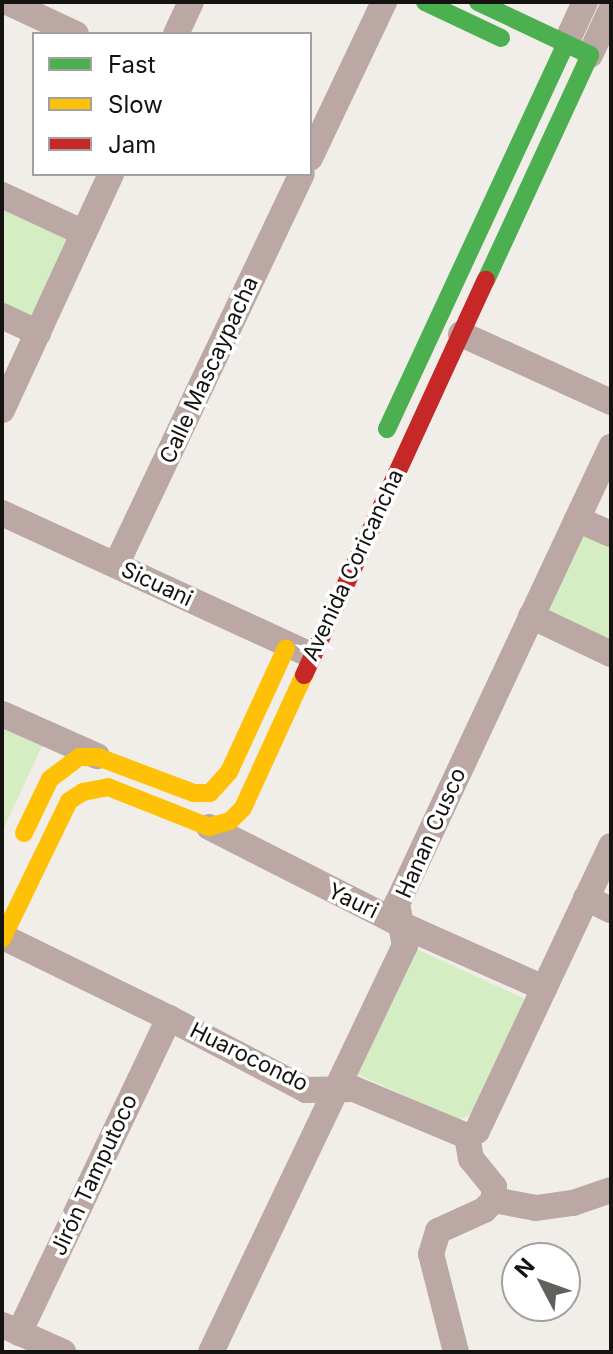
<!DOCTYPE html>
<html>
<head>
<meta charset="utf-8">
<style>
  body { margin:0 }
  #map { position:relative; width:613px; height:1354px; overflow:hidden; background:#f1eeea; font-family:Inter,sans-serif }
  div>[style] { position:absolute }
  .green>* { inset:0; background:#d5edc2 }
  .street>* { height:26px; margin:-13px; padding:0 13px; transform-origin:13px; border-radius:13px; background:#bba7a3 }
  .fast>* { height:18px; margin:-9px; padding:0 9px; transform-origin:9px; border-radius:9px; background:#4caf50 }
  .slow>* { height:18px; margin:-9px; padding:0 9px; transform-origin:9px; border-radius:9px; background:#ffc107 }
  .jam>* { height:18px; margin:-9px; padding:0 9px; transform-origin:9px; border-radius:9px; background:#c62828 }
  span { translate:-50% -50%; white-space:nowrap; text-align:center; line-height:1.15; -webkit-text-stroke:7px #fff; paint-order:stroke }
  .street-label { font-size:22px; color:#151311 }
  .frame { position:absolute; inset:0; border:4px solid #151311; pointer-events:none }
  .legend { position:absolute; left:32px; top:32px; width:280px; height:144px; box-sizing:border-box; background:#fff; border:2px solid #a1a1a0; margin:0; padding:10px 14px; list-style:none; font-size:24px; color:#151311 }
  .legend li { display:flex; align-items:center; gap:16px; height:40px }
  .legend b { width:40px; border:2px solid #a1a1a0 }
  .north { position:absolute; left:501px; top:1242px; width:80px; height:80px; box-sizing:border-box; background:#fff; border:2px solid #a1a1a0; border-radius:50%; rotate:311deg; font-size:22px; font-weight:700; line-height:32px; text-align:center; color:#151311 }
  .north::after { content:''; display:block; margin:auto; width:28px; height:36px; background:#62605d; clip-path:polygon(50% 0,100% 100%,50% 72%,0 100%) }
</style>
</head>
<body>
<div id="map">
  <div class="green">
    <div style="clip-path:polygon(2px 183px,79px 218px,31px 323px,2px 309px)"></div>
    <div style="clip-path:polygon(583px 529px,611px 542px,611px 642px,544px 611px)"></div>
    <div style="clip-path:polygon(2px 726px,43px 744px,2px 832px)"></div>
    <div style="clip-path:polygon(410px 946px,525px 999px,472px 1114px,458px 1120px,351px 1071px)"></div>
  </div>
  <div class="street">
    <div style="left:7px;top:2px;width:76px;rotate:24.9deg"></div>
    <div style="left:176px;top:34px;width:35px;rotate:-65deg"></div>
    <div style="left:566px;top:43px;width:45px;rotate:-65.1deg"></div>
    <div style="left:590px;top:55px;width:50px;rotate:-65deg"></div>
    <div style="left:310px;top:158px;width:173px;rotate:-64.6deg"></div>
    <div style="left:2px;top:195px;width:90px;rotate:24.9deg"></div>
    <div style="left:2px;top:316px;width:40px;rotate:25deg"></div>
    <div style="left:461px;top:334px;width:165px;rotate:24.4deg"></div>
    <div style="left:2px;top:410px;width:260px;rotate:-65.2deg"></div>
    <div style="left:2px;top:513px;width:332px;rotate:24.7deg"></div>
    <div style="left:577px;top:519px;width:37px;rotate:24deg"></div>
    <div style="left:116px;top:565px;width:433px;rotate:-64.6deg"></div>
    <div style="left:531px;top:616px;width:89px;rotate:25.4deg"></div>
    <div style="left:2px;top:714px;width:104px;rotate:23.9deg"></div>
    <div style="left:209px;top:827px;width:214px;rotate:26.9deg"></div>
    <div style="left:400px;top:924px;width:158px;rotate:24deg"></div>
    <div style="left:586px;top:898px;width:28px;rotate:26deg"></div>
    <div style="left:3px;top:937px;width:185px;rotate:26deg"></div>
    <div style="left:169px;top:1018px;width:155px;rotate:27.7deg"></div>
    <div style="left:306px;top:1090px;width:48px;rotate:-1.2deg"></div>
    <div style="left:354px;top:1089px;width:122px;rotate:22.6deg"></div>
    <div style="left:467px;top:1136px;width:11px;rotate:-27deg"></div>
    <div style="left:477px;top:1131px;width:315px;rotate:-64.8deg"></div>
    <div style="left:494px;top:1200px;width:43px;rotate:10.8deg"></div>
    <div style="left:536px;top:1208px;width:37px;rotate:-8deg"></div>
    <div style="left:573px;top:1203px;width:40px;rotate:-18.9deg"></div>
    <div style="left:2px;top:1325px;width:67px;rotate:23.9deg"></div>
    <div style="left:19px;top:1333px;width:349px;rotate:-64.5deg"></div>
    <div style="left:211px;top:1352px;width:450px;rotate:-64.5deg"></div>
    <div style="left:405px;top:946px;width:43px;rotate:-100.8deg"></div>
    <div style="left:397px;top:904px;width:505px;rotate:-64.91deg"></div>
    <div style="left:456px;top:1352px;width:101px;rotate:-104.3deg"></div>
    <div style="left:431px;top:1254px;width:24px;rotate:-73deg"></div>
    <div style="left:438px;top:1231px;width:51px;rotate:-24.5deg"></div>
    <div style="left:484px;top:1210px;width:14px;rotate:-45deg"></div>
    <div style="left:494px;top:1200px;width:13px;rotate:-90deg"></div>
    <div style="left:494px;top:1187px;width:36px;rotate:-129deg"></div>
    <div style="left:471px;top:1159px;width:23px;rotate:-100deg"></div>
  </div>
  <div class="fast">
    <div style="left:425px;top:2px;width:84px;rotate:25.3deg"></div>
    <div style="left:478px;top:2px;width:124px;rotate:25.3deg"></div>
    <div style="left:590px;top:55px;width:248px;rotate:114.8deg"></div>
    <div style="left:387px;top:429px;width:425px;rotate:-65.1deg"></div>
  </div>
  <div class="slow">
    <div style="left:24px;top:833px;width:60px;rotate:-64.3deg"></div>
    <div style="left:50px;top:779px;width:36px;rotate:-37deg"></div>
    <div style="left:79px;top:757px;width:19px"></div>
    <div style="left:98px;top:757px;width:103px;rotate:20.6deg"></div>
    <div style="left:194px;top:793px;width:16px"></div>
    <div style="left:210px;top:793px;width:28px;rotate:-48deg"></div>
    <div style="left:229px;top:772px;width:136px;rotate:-65.3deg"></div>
    <div style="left:2px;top:939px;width:153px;rotate:-64.1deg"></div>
    <div style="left:69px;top:801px;width:17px;rotate:-33deg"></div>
    <div style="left:83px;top:792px;width:25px;rotate:-11deg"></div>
    <div style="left:108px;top:787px;width:109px;rotate:21.6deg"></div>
    <div style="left:209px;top:827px;width:22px;rotate:-16deg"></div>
    <div style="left:230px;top:821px;width:18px;rotate:-45deg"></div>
    <div style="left:243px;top:808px;width:146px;rotate:-65.4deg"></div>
  </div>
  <div class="jam">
    <div style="left:304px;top:675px;width:435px;rotate:-65.3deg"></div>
  </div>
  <div class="street-label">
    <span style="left:209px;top:370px;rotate:-65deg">Calle Mascaypacha</span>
    <span style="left:353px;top:565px;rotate:-65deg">Avenida Coricancha</span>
    <span style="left:157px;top:584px;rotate:25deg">Sicuani</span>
    <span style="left:431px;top:833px;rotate:-66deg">Hanan Cusco</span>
    <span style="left:353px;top:901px;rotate:26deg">Yauri</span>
    <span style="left:249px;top:1057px;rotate:26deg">Huarocondo</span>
    <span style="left:94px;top:1175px;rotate:-65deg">Jirón Tamputoco</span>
  </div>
  <div class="frame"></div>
  <ul class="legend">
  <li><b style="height:10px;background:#4caf50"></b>Fast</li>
  <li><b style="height:10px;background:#ffc107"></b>Slow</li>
  <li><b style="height:10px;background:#c62828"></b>Jam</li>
  </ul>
  <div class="north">N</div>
</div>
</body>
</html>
